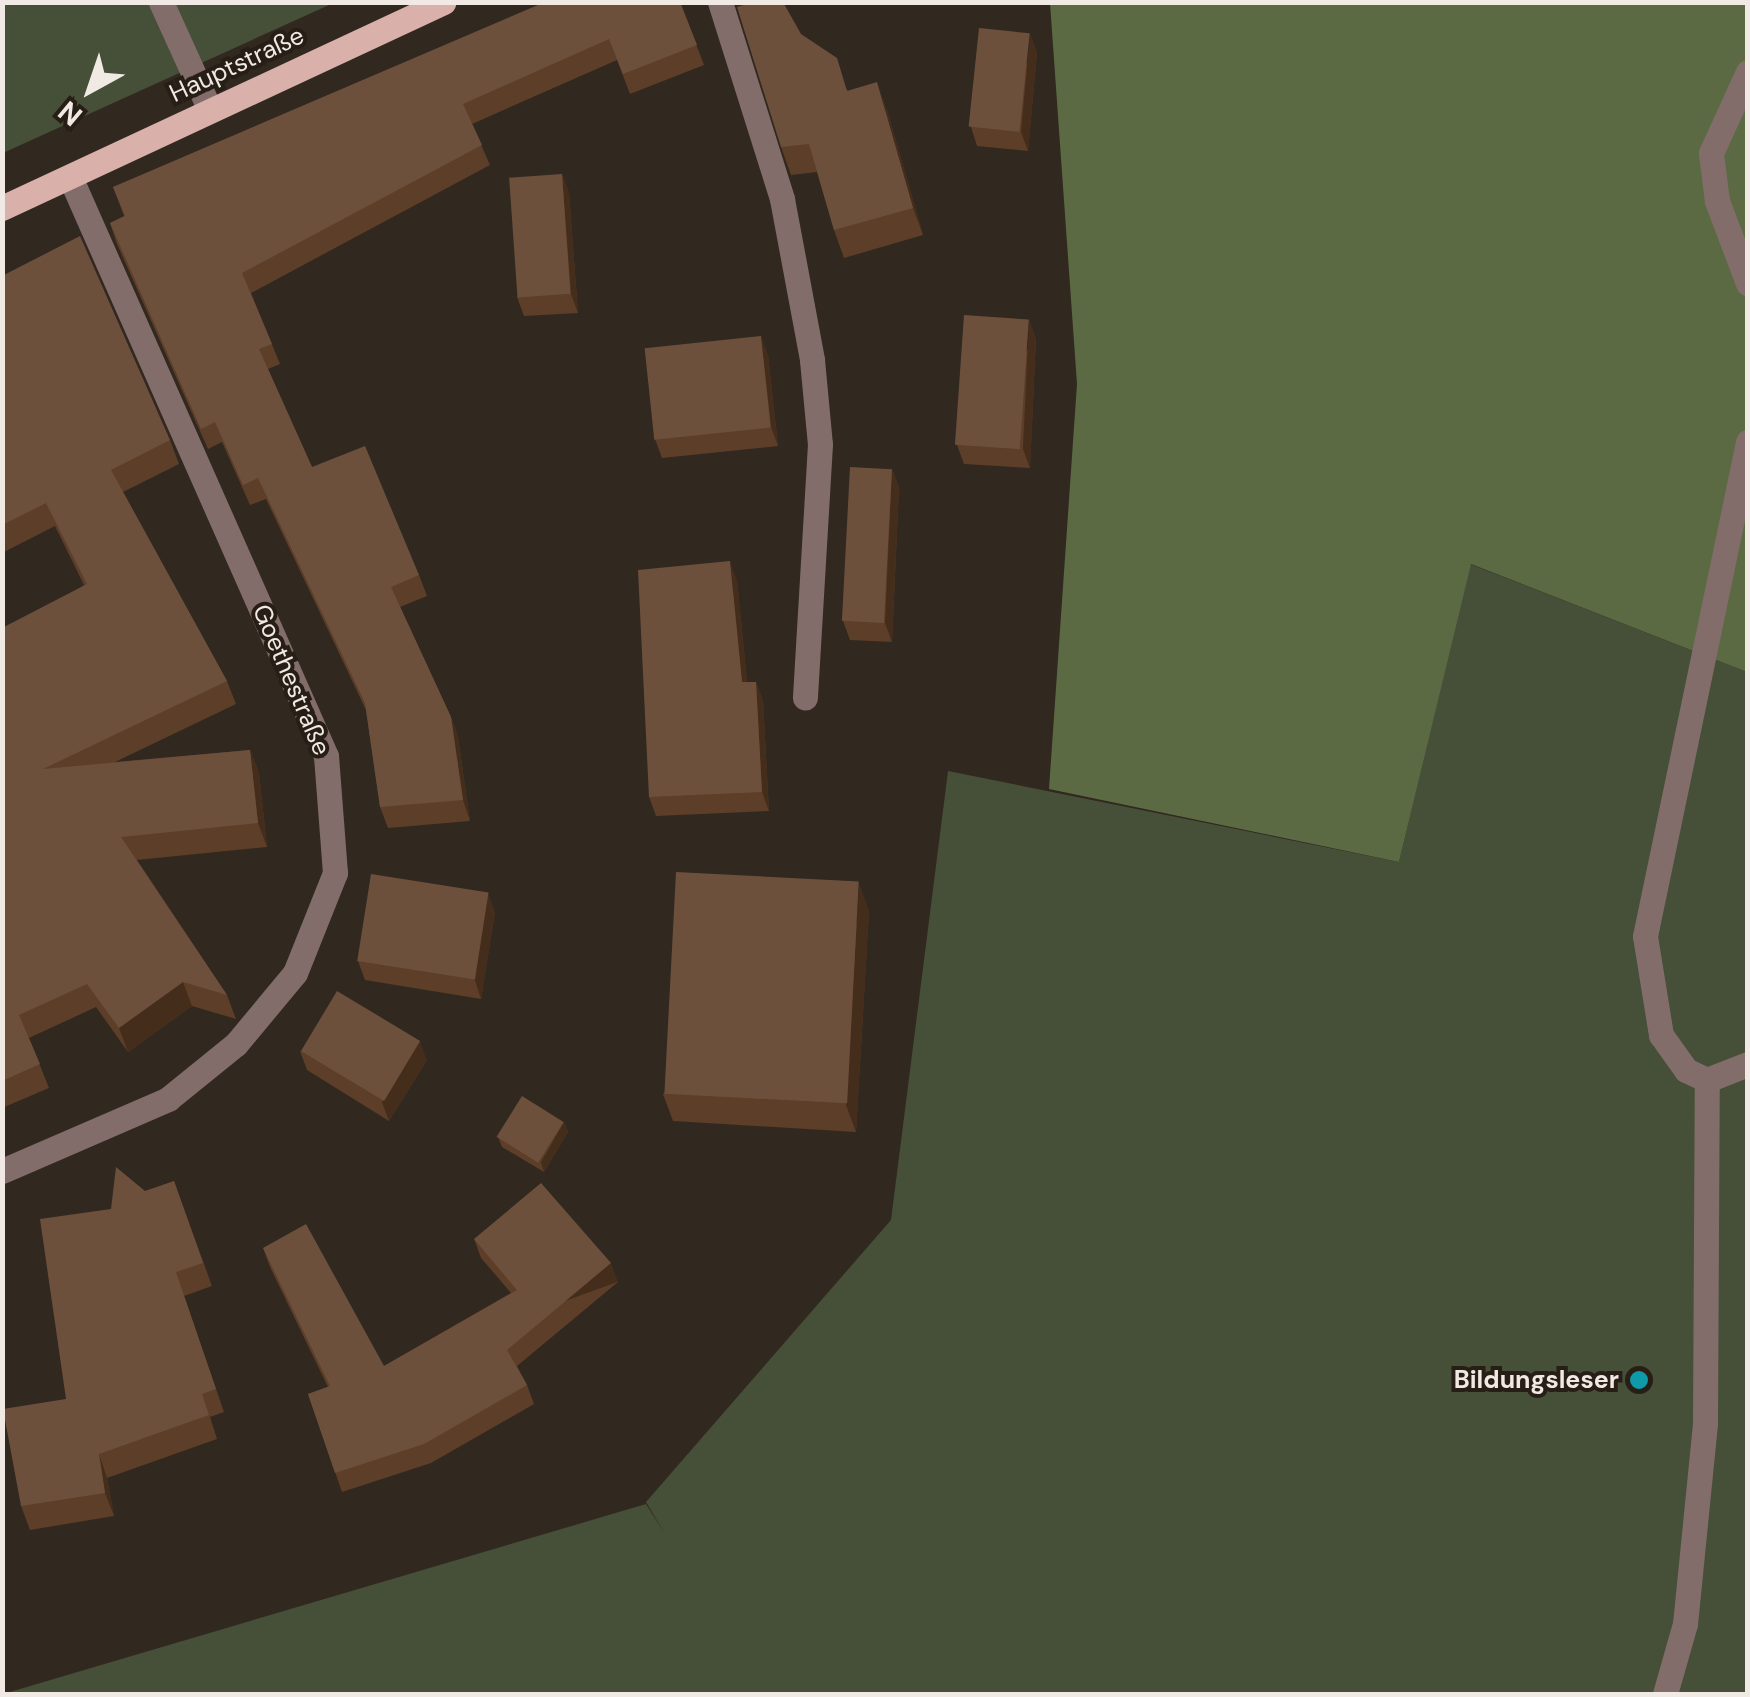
<!DOCTYPE html>
<html>
<head>
<meta charset="utf-8">
<style>
  body { margin:0 }
  #map { position:relative; width:1750px; height:1697px; overflow:hidden; background:#312820; font-family:"DM Sans",sans-serif }
  div>[style] { position:absolute }
  .green>* { inset:0; background:#464f37 }
  .forest>* { inset:0; background:#5c6a44 }
  .minor>* { height:25px; margin:-12.5px; padding:0 12.5px; transform-origin:12.5px; border-radius:12.5px; background:#826d6b }
  .major>* { height:25px; margin:-12.5px; padding:0 12.5px; transform-origin:12.5px; border-radius:12.5px; background:#dab0ab }
  .wall>* { inset:0; background:#5d3e28 }
  .shaded-wall>* { inset:0; background:#452d1c; transform-origin:0 0 }
  .building>* { inset:0; background:#6d503c; transform-origin:0 0 }
  .dots>* { width:28px; height:28px; translate:-50% -50%; box-sizing:border-box; border:5px solid #271e16; border-radius:50% }
  span { translate:-50% -50%; white-space:nowrap; text-align:center; line-height:1.15; -webkit-text-stroke:8px #271e16; paint-order:stroke }
  .street-label { font-size:25px; color:#f0e9e4 }
  .poi-label { font-size:25px; color:#f0e9e4; font-weight:700 }
  .right { translate:-100% -50%; text-align:right }
  .frame { position:absolute; inset:0; border:5px solid #f0e9e4; pointer-events:none }
  .north { position:absolute; left:40px; top:40px; width:100px; height:100px; -webkit-text-stroke:8px #271e16; paint-order:stroke; rotate:220deg; font-size:28px; font-weight:700; line-height:40px; text-align:center; color:#f0e9e4 }
  .north::after { content:''; display:block; margin:auto; width:35px; height:45px; background:#f0e9e4; clip-path:polygon(50% 0,100% 100%,50% 72%,0 100%) }
</style>
</head>
<body>
<div id="map">
  <div class="green">
    <div style="clip-path:polygon(328px 2px,329px 5px,3px 153px,2px 3px)"></div>
    <div style="clip-path:polygon(1470px 564px,1747px 672px,1747px 1694px,3px 1694px,646px 1504px,665px 1534px,646px 1502px,891px 1220px,948px 771px,1399px 862px)"></div>
  </div>
  <div class="forest">
    <div style="clip-path:polygon(1050px 3px,1747px 3px,1747px 672px,1471px 564px,1399px 862px,1049px 789px,1077px 384px)"></div>
  </div>
  <div class="minor">
    <div style="left:161px;top:2px;width:119px;rotate:65.6deg"></div>
    <div style="left:720px;top:2px;width:207px;rotate:72.5deg"></div>
    <div style="left:782px;top:199px;width:164px;rotate:79.4deg"></div>
    <div style="left:812px;top:360px;width:84px;rotate:84.6deg"></div>
    <div style="left:820px;top:444px;width:254px;rotate:93.4deg"></div>
    <div style="left:1748px;top:72px;width:89px;rotate:114.6deg"></div>
    <div style="left:1711px;top:153px;width:48px;rotate:82.9deg"></div>
    <div style="left:1717px;top:201px;width:88px;rotate:69.3deg"></div>
    <div style="left:1707px;top:1080px;width:23px;rotate:-155deg"></div>
    <div style="left:1686px;top:1070px;width:43px;rotate:-125.5deg"></div>
    <div style="left:1661px;top:1035px;width:100px;rotate:-99.2deg"></div>
    <div style="left:1645px;top:936px;width:505px;rotate:-78.22deg"></div>
    <div style="left:1707px;top:1080px;width:44px;rotate:-21.3deg"></div>
    <div style="left:2px;top:1171px;width:181px;rotate:-23.4deg"></div>
    <div style="left:168px;top:1099px;width:87px;rotate:-39deg"></div>
    <div style="left:236px;top:1044px;width:92px;rotate:-50.3deg"></div>
    <div style="left:295px;top:973px;width:108px;rotate:-68.2deg"></div>
    <div style="left:335px;top:873px;width:117px;rotate:-94.4deg"></div>
    <div style="left:326px;top:756px;width:633px;rotate:-113.85deg"></div>
    <div style="left:1665px;top:1694px;width:73px;rotate:-74.1deg"></div>
    <div style="left:1685px;top:1624px;width:201px;rotate:-84.3deg"></div>
    <div style="left:1705px;top:1424px;width:344px;rotate:-89.7deg"></div>
  </div>
  <div class="major">
    <div style="left:2px;top:208px;width:487px;rotate:-25deg"></div>
  </div>
  <div class="wall">
    <div style="clip-path:polygon(680px 2px,704px 65px,630px 94px,617px 60px,472px 124px,490px 165px,251px 293px,280px 364px,268px 369px,312px 467px,419px 575px,427px 596px,400px 607px,451px 717px,458px 737px,470px 821px,388px 828px,380px 807px,366px 710px,266px 499px,250px 505px,222px 442px,208px 449px,117px 244px,110px 223px,124px 216px,113px 187px,574px 4px)"></div>
    <div style="clip-path:polygon(801px 34px,848px 91px,887px 110px,923px 235px,844px 258px,834px 230px,817px 172px,791px 175px,781px 147px)"></div>
    <div style="clip-path:polygon(1037px 52px,1028px 151px,977px 146px,971px 127px)"></div>
    <div style="clip-path:polygon(562px 174px,569px 193px,578px 313px,524px 316px,517px 297px)"></div>
    <div style="clip-path:polygon(2px 276px,170px 440px,179px 464px,123px 492px,227px 681px,236px 704px,115px 762px,250px 750px,259px 773px,267px 847px,137px 860px,227px 995px,236px 1019px,192px 1006px,128px 1052px,96px 1007px,29px 1038px,49px 1088px,2px 1108px,2px 654px,84px 585px,55px 526px,2px 553px)"></div>
    <div style="clip-path:polygon(1036px 338px,1030px 468px,964px 464px,957px 445px)"></div>
    <div style="clip-path:polygon(768px 355px,778px 446px,662px 458px,655px 439px)"></div>
    <div style="clip-path:polygon(892px 469px,899px 488px,892px 642px,850px 640px,843px 621px)"></div>
    <div style="clip-path:polygon(737px 580px,747px 682px,756px 682px,763px 701px,769px 811px,656px 816px,649px 797px)"></div>
    <div style="clip-path:polygon(869px 911px,856px 1132px,673px 1121px,663px 1094px)"></div>
    <div style="clip-path:polygon(495px 912px,481px 999px,365px 980px,358px 961px)"></div>
    <div style="clip-path:polygon(300px 1051px,427px 1060px,389px 1121px,307px 1070px)"></div>
    <div style="clip-path:polygon(564px 1122px,568px 1132px,544px 1172px,502px 1147px,498px 1137px)"></div>
    <div style="clip-path:polygon(174px 1181px,212px 1286px,184px 1296px,224px 1412px,210px 1417px,217px 1439px,107px 1478px,114px 1516px,30px 1530px,21px 1506px,66px 1399px,111px 1209px)"></div>
    <div style="clip-path:polygon(474px 1239px,618px 1282px,517px 1366px,527px 1385px,534px 1404px,431px 1463px,342px 1492px,308px 1394px,328px 1387px,270px 1267px,263px 1248px,384px 1366px,511px 1293px,481px 1258px)"></div>
  </div>
  <div class="shaded-wall">
    <div style="clip-path:polygon(1030px 33px,1037px 52px,1028px 151px,1021px 132px)"></div>
    <div style="clip-path:polygon(877px 82px,887px 110px,923px 235px,913px 208px)"></div>
    <div style="clip-path:polygon(562px 174px,569px 193px,578px 313px,571px 294px)"></div>
    <div style="clip-path:polygon(1029px 319px,1036px 338px,1030px 468px,1023px 449px)"></div>
    <div style="clip-path:polygon(761px 336px,768px 355px,778px 446px,771px 427px)"></div>
    <div style="clip-path:polygon(892px 469px,899px 488px,892px 642px,885px 623px)"></div>
    <div style="clip-path:polygon(730px 561px,737px 580px,749px 701px,742px 682px)"></div>
    <div style="clip-path:polygon(756px 682px,763px 701px,769px 811px,762px 792px)"></div>
    <div style="clip-path:polygon(451px 717px,458px 737px,470px 821px,463px 800px)"></div>
    <div style="clip-path:polygon(250px 750px,259px 773px,267px 847px,258px 823px)"></div>
    <div style="clip-path:polygon(859px 883px,869px 911px,856px 1132px,846px 1105px)"></div>
    <div style="clip-path:polygon(488px 893px,495px 912px,481px 999px,475px 980px)"></div>
    <div style="clip-path:polygon(183px 982px,192px 1006px,128px 1052px,119px 1028px)"></div>
    <div style="clip-path:polygon(420px 1041px,427px 1060px,389px 1121px,382px 1102px)"></div>
    <div style="clip-path:polygon(564px 1122px,568px 1132px,544px 1172px,541px 1162px)"></div>
    <div style="left:611px;top:1263px;width:20px;height:136px;rotate:70deg"></div>
    <div style="clip-path:polygon(99px 1454px,107px 1478px,114px 1516px,105px 1493px)"></div>
  </div>
  <div class="building">
    <div style="clip-path:polygon(545px 2px,573px 2px,574px 4px,578px 2px,680px 2px,697px 45px,623px 74px,609px 39px,463px 104px,482px 145px,242px 273px,272px 344px,259px 349px,312px 467px,365px 446px,419px 575px,391px 587px,451px 717px,463px 800px,380px 807px,365px 703px,258px 478px,243px 485px,215px 422px,201px 429px,110px 223px,125px 216px,113px 187px)"></div>
    <div style="clip-path:polygon(754px 2px,783px 2px,801px 34px,837px 58px,847px 91px,877px 82px,913px 208px,834px 230px,809px 144px,781px 147px,737px 7px)"></div>
    <div style="left:979px;top:28px;width:51px;height:99px;rotate:6deg"></div>
    <div style="left:562px;top:174px;width:120px;height:53px;rotate:86deg"></div>
    <div style="clip-path:polygon(80px 236px,170px 440px,111px 470px,227px 681px,43px 769px,250px 750px,258px 823px,121px 837px,227px 995px,183px 982px,119px 1028px,87px 984px,19px 1015px,40px 1064px,2px 1081px,2px 654px,4px 654px,2px 628px,87px 584px,46px 503px,2px 525px,2px 276px)"></div>
    <div style="left:964px;top:315px;width:65px;height:130px;rotate:4deg"></div>
    <div style="left:761px;top:336px;width:92px;height:117px;rotate:84deg"></div>
    <div style="left:850px;top:467px;width:42px;height:154px;rotate:3deg"></div>
    <div style="clip-path:polygon(730px 561px,742px 682px,756px 682px,762px 792px,649px 797px,638px 570px)"></div>
    <div style="left:676px;top:872px;width:183px;height:222px;rotate:3deg"></div>
    <div style="left:371px;top:874px;width:119px;height:88px;rotate:9deg"></div>
    <div style="left:337px;top:991px;width:97px;height:70px;rotate:31deg"></div>
    <div style="left:522px;top:1096px;width:49px;height:48px;rotate:32deg"></div>
    <div style="clip-path:polygon(116px 1167px,145px 1191px,174px 1181px,203px 1263px,176px 1272px,216px 1389px,202px 1394px,209px 1415px,99px 1454px,105px 1493px,21px 1506px,3px 1409px,66px 1399px,40px 1219px,111px 1209px)"></div>
    <div style="clip-path:polygon(541px 1183px,611px 1263px,507px 1350px,527px 1385px,424px 1444px,335px 1473px,308px 1394px,330px 1386px,263px 1248px,306px 1224px,384px 1366px,517px 1290px,474px 1239px)"></div>
  </div>
  <div class="dots">
    <div style="left:1639px;top:1380px;background:#0f9aa8"></div>
  </div>
  <div class="street-label">
    <span style="left:237px;top:65px;rotate:-25deg">Hauptstraße</span>
    <span style="left:291px;top:680px;rotate:67deg">Goethestraße</span>
  </div>
  <div class="poi-label">
    <span class="right" style="left:1619px;top:1380px">Bildungsleser</span>
  </div>
  <div class="frame"></div>
  <div class="north">N</div>
</div>
</body>
</html>
